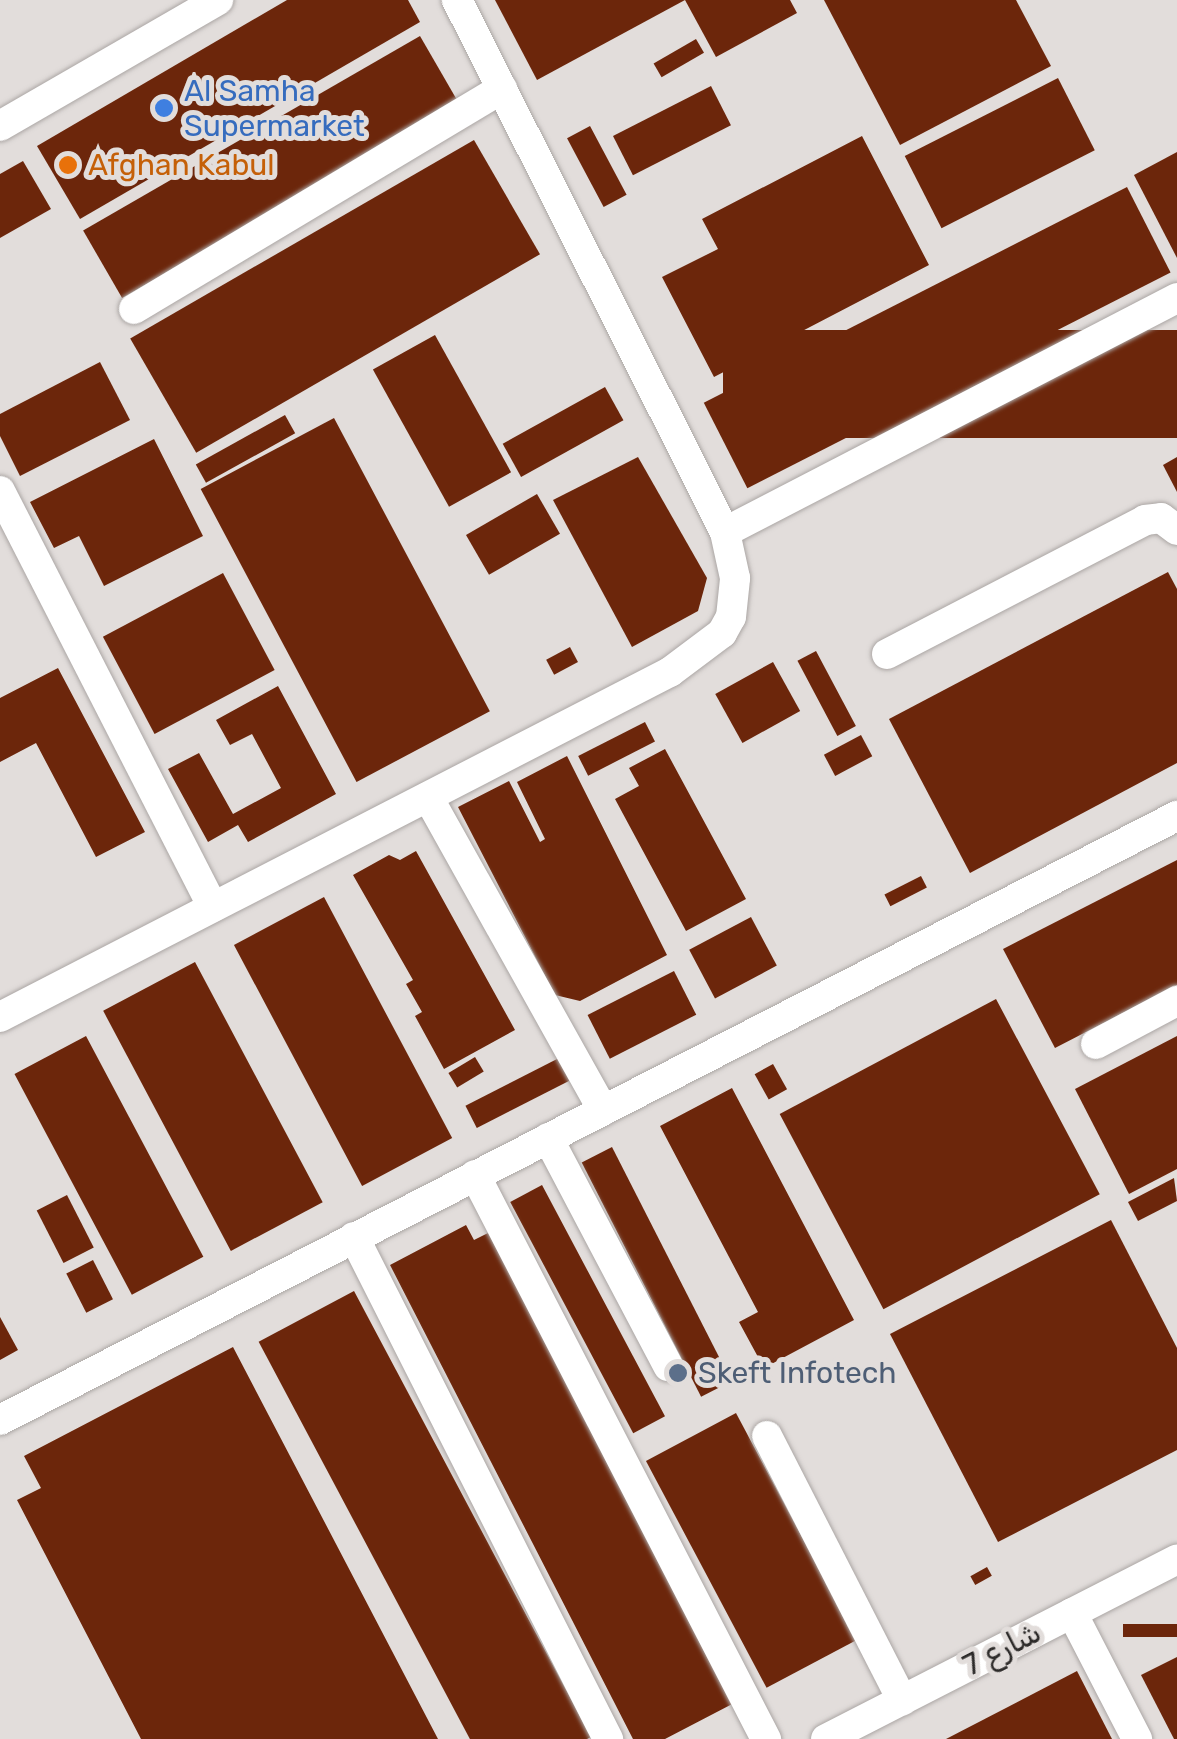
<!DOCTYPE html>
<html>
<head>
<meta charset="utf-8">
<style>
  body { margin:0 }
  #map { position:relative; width:1177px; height:1739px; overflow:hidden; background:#e2dddb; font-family:Rubik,Vazirmatn,sans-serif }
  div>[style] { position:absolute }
  .building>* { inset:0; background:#6c260b; transform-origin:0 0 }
  .roads { filter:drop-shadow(0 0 2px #aba6a4) drop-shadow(0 0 2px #aba6a4) }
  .minor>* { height:30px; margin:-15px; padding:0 15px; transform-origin:15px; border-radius:15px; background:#fff }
  .dots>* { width:28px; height:28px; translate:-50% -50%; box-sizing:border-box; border:5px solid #e2dddb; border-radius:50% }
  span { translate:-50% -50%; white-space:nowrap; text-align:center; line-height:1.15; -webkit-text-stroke:10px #e2dddb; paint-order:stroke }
  .shop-label { font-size:30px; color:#366cbe }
  .left { translate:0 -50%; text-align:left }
  .food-label { font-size:30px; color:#c56008 }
  .service-label { font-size:30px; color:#4e5e75 }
  .street-label { font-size:30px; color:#2d2b2a }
</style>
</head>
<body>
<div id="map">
  <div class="building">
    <div style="clip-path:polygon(287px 0,408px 0,420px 22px,80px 219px,37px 146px)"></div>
    <div style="clip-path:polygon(495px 0,685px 0,537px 80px)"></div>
    <div style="clip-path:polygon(685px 0,790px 0,797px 13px,716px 57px)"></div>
    <div style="clip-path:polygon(824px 0,1016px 0,1051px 66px,900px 145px)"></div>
    <div style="left:420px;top:36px;width:78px;height:389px;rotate:60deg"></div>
    <div style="left:696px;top:39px;width:16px;height:49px;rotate:60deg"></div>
    <div style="left:1058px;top:78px;width:81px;height:172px;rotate:63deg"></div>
    <div style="left:711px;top:86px;width:44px;height:110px;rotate:63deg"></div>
    <div style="left:590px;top:126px;width:78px;height:26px;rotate:62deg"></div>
    <div style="clip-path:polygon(862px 136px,929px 265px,714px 377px,662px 277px,718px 249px,702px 219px)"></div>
    <div style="left:474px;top:140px;width:132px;height:397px;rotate:60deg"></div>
    <div style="clip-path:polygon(1177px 152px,1177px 258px,1134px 175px)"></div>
    <div style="clip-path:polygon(23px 161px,51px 209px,0 238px,0 174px)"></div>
    <div style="left:1127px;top:187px;width:96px;height:475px;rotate:63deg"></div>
    <div style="left:1177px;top:330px;width:108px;height:454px;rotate:90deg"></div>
    <div style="left:435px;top:335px;width:157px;height:71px;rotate:61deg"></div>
    <div style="clip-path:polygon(100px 362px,130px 420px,20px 476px,0 436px,0 414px)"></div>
    <div style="left:605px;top:387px;width:38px;height:117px;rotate:61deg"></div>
    <div style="left:285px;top:415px;width:21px;height:102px;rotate:61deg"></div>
    <div style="left:334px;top:418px;width:332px;height:151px;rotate:62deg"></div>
    <div style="clip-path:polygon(154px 439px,203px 536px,104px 586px,79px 536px,54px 548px,30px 502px)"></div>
    <div style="clip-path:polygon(638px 457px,707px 578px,698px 611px,632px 647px,553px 500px)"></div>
    <div style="clip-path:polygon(1177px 457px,1177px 492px,1163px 465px)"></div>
    <div style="left:537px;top:494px;width:46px;height:82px;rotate:60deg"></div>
    <div style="clip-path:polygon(1168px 572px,1177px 589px,1177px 763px,970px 873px,889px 719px)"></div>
    <div style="left:223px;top:573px;width:110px;height:136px;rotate:62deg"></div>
    <div style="left:570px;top:647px;width:17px;height:27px;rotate:62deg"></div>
    <div style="left:816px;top:651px;width:85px;height:21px;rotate:62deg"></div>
    <div style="left:773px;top:662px;width:56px;height:66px;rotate:61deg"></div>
    <div style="clip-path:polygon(58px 668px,145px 832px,96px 857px,36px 743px,0 762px,0 698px)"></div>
    <div style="clip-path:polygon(278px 686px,336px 794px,248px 842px,238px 825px,208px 842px,168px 769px,199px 753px,233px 814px,281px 788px,252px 734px,230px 745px,216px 720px)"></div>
    <div style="left:645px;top:722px;width:22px;height:75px;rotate:63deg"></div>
    <div style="left:861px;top:735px;width:24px;height:42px;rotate:62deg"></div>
    <div style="clip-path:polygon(665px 749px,746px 899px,686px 931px,615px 799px,639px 786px,629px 768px)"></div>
    <div style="clip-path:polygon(567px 756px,667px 955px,580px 1001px,555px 995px,458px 807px,509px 781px,540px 842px,545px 839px,517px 782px)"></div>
    <div style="clip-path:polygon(416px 851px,515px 1030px,444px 1069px,415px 1016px,422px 1012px,406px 984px,413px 980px,353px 875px,389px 855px,400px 860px)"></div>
    <div style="clip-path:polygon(1177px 860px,1177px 985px,1055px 1048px,1003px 949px)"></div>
    <div style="left:921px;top:876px;width:13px;height:41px;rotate:63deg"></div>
    <div style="left:324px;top:897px;width:273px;height:102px;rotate:62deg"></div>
    <div style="left:751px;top:917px;width:55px;height:70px;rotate:62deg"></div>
    <div style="left:195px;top:962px;width:272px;height:104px;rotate:62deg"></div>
    <div style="left:674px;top:971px;width:49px;height:97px;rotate:63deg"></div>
    <div style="left:996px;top:999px;width:221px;height:245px;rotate:62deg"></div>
    <div style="left:86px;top:1036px;width:250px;height:81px;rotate:62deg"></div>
    <div style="clip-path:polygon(1177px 1036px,1177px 1169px,1129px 1194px,1075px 1089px)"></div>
    <div style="left:475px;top:1057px;width:17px;height:31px;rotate:59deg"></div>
    <div style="left:559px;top:1058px;width:25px;height:105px;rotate:63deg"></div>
    <div style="left:773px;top:1064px;width:29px;height:21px;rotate:61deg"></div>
    <div style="clip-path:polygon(732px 1088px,854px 1320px,764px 1368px,739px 1322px,758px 1312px,660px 1126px)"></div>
    <div style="left:612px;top:1147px;width:263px;height:34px;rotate:63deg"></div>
    <div style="clip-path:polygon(1174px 1178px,1177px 1201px,1138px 1221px,1128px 1202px)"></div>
    <div style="left:542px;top:1185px;width:262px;height:36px;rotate:62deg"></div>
    <div style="left:67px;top:1195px;width:59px;height:34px;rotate:63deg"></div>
    <div style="clip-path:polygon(1111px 1220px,1177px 1348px,1177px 1450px,998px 1542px,890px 1334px)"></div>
    <div style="clip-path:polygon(466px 1225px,474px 1240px,496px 1229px,738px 1701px,665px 1739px,633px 1739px,390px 1265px)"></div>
    <div style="left:93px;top:1260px;width:44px;height:30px;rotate:63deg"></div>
    <div style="left:354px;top:1291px;width:505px;height:108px;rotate:62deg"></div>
    <div style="clip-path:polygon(0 1317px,18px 1350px,0 1360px)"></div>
    <div style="clip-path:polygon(233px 1347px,438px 1739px,141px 1739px,17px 1500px,41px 1488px,24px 1456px)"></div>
    <div style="left:736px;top:1413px;width:257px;height:102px;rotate:62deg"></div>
    <div style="left:987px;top:1567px;width:10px;height:19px;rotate:61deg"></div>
    <div style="left:1177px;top:1624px;width:13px;height:54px;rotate:90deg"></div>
    <div style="clip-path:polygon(1177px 1657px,1177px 1739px,1174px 1739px,1141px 1675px)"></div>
    <div style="clip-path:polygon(1077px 1671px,1112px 1739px,946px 1739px)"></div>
  </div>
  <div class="roads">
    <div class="minor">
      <div style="left:0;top:126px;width:252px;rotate:-30deg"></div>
      <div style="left:134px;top:309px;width:429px;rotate:-30.9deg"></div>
      <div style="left:0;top:491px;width:467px;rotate:62.9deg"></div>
      <div style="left:725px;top:532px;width:509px;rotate:-27.37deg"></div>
      <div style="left:887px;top:654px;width:291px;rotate:-27.4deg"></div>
      <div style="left:1145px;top:520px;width:16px;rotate:-7deg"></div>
      <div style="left:1161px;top:518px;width:20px;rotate:37deg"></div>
      <div style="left:428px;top:797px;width:359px;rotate:60.8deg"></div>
      <div style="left:0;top:1017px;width:754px;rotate:-27.25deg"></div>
      <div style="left:670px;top:672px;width:65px;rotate:-36.9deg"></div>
      <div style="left:722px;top:633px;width:18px;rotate:-61deg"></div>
      <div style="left:731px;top:617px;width:39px;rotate:-84deg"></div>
      <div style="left:735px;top:578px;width:47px;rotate:-102.3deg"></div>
      <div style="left:725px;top:532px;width:596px;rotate:-116.74deg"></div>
      <div style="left:1096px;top:1044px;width:92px;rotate:-28deg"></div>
      <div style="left:548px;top:1138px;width:258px;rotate:62.2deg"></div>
      <div style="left:475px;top:1175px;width:635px;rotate:62.71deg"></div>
      <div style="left:354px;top:1237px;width:563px;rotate:63.16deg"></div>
      <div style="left:0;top:1420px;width:1323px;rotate:-27.17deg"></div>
      <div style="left:767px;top:1436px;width:297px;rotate:62.9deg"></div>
      <div style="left:1072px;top:1613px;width:142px;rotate:62.7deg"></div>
      <div style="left:826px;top:1739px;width:394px;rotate:-27.1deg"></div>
    </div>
  </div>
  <div class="dots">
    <div style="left:164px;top:108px;background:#3f7fe0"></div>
    <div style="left:68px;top:165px;background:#e8710a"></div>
    <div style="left:678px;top:1373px;background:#5c6f8a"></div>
  </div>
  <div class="shop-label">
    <span class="left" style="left:184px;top:108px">Al Samha<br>Supermarket</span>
  </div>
  <div class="food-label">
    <span class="left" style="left:88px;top:165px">Afghan Kabul</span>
  </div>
  <div class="service-label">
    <span class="left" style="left:698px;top:1373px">Skeft Infotech</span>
  </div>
  <div class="street-label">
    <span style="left:1002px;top:1649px;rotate:-27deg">شارع 7</span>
  </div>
</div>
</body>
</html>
